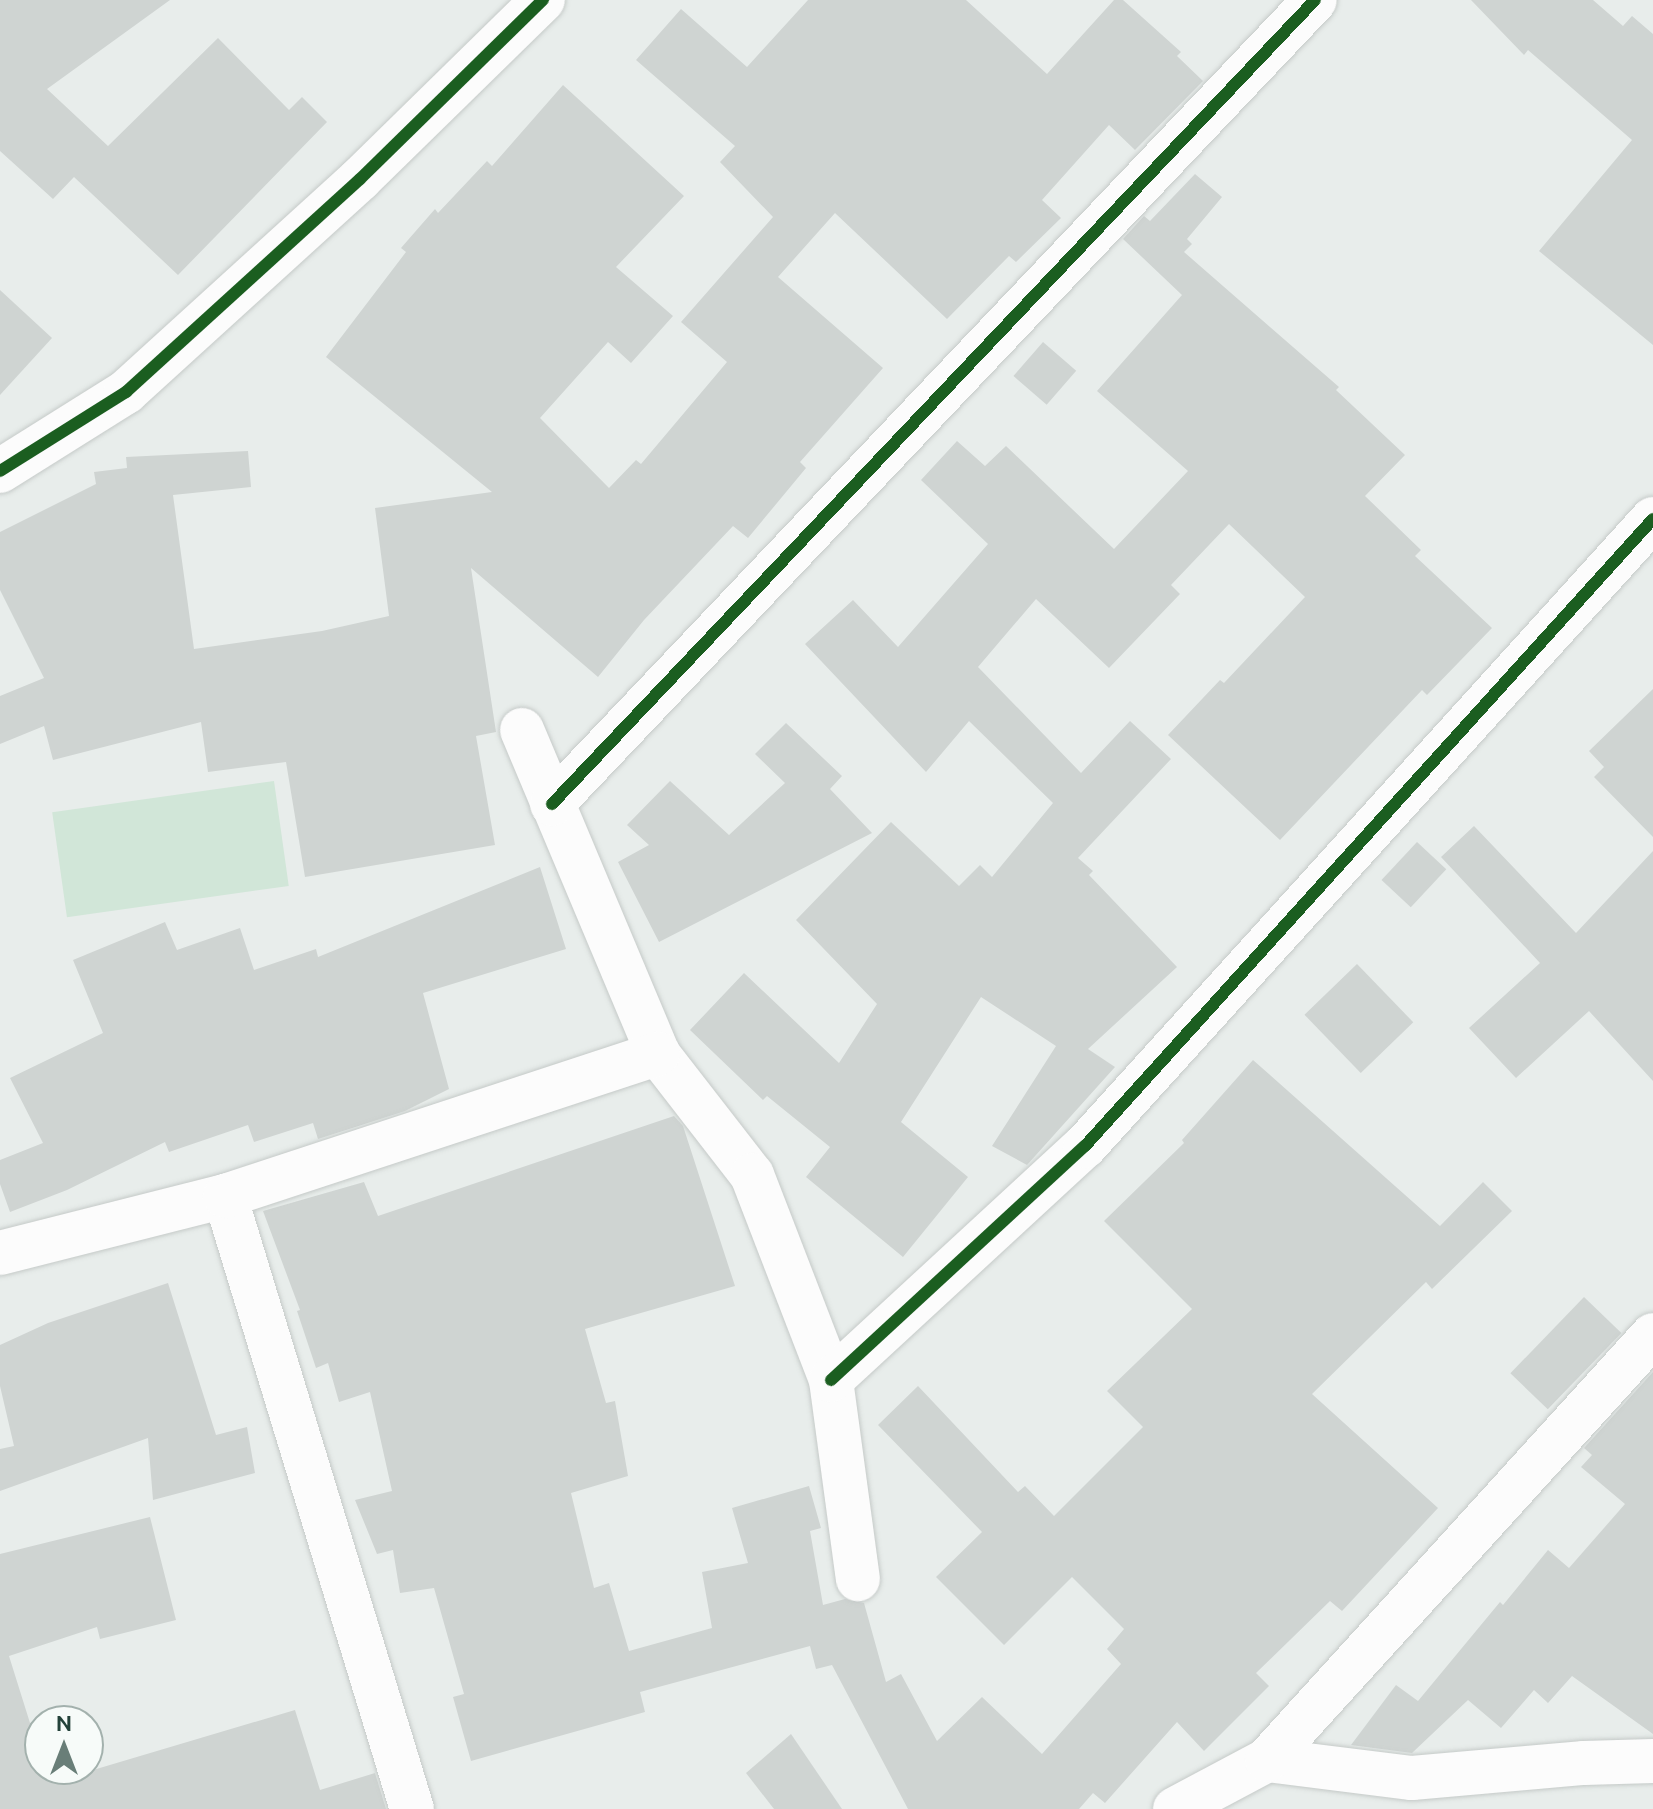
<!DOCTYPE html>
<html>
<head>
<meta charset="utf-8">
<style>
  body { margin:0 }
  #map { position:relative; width:1653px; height:1809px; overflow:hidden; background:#e8edeb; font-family:Ubuntu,sans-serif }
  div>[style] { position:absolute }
  .green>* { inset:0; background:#d1e6d8; transform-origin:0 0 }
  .building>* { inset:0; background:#cfd4d2; transform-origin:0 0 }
  .roads { filter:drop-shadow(0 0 2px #c5cac8) drop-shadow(0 0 2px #c5cac8) }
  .minor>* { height:44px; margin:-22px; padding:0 22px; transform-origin:22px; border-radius:22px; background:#fcfcfc }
  .cycleway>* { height:12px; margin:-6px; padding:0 6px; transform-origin:6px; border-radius:6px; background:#1b5e20 }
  span { translate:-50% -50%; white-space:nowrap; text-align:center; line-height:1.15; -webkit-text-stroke:8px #f7fbf9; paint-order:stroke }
  .north { position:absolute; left:24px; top:1705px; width:80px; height:80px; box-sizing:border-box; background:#f7fbf9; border:2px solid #a3b1ad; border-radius:50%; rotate:0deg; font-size:22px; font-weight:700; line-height:32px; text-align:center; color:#24423a }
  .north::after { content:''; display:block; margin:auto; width:28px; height:36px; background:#697e78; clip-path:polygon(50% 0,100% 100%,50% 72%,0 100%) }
</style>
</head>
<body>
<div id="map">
  <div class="green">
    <div style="left:274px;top:781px;width:106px;height:224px;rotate:82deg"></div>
  </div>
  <div class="building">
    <div style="clip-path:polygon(0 0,170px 0,47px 89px,108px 146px,218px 38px,289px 110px,302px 97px,327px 122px,178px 275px,74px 177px,53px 199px,0 151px)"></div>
    <div style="clip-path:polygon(808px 0,966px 0,1047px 74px,1114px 0,1123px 0,1181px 52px,1177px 56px,1203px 81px,1135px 150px,1109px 125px,1042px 200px,1061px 218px,1016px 262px,1009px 256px,947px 319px,835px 213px,778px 277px,883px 368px,800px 462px,806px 468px,748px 538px,733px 526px,644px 620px,598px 677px,471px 568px,496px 732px,476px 736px,495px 845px,305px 877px,286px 762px,208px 772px,201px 722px,53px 760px,44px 726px,0 744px,0 696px,44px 678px,0 590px,0 532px,96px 484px,94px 472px,127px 468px,126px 457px,248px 451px,251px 487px,173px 495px,194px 649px,322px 631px,389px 616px,375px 508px,492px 492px,326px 357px,406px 252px,401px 248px,435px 209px,438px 213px,487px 161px,492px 166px,563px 85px,684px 196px,616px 267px,673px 316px,631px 363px,608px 342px,540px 418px,609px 488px,636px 460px,641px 464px,727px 362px,681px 322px,773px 217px,720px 162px,735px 146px,636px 60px,681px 9px,747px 67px)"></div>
    <div style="clip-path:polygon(1471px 0,1593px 0,1623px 26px,1632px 16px,1653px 34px,1653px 345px,1539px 251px,1632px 140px,1528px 50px,1524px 55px)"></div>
    <div style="clip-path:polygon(1195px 174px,1222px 197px,1187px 239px,1192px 244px,1184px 252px,1339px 387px,1336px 390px,1405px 455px,1365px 496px,1421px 550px,1415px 556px,1492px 628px,1427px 695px,1422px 690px,1280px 840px,1168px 735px,1220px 680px,1224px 683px,1305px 597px,1229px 524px,1171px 585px,1180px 594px,1109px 668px,1036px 599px,978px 667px,1081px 773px,1130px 721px,1171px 759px,1078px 858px,1093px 871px,1089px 875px,1177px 967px,1088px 1049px,1115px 1067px,1027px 1165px,992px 1146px,1056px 1046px,981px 997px,901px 1122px,968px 1177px,903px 1257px,806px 1177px,830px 1147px,767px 1096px,763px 1100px,690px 1030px,744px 973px,839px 1063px,877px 1004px,796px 920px,891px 822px,959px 886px,980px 865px,992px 877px,1053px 803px,969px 721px,926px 772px,805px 644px,853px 600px,898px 647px,988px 544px,921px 480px,957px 441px,985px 466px,1006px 446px,1114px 549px,1188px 471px,1097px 391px,1182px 295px,1123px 239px,1144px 216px,1150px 221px)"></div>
    <div style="clip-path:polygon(0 290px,52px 338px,0 395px)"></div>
    <div style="left:1043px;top:342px;width:44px;height:45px;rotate:41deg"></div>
    <div style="clip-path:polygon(1653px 689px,1653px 837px,1594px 777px,1604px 767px,1589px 751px)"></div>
    <div style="clip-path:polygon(786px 723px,842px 776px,830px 789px,872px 833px,659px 942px,618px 862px,649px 845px,627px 825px,670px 781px,729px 835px,785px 783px,755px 754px)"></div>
    <div style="clip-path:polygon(1474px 826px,1576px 933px,1653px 851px,1653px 1081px,1589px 1011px,1516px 1078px,1469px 1028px,1540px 963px,1441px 857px)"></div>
    <div style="left:1417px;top:842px;width:40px;height:52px;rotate:43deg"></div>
    <div style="clip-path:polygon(540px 867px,566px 949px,423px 993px,449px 1089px,405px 1111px,318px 1139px,313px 1123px,254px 1142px,248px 1125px,169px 1152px,165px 1142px,67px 1190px,10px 1212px,0 1184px,0 1160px,43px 1143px,10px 1078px,103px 1033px,73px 960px,165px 922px,177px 950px,240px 928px,254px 970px,316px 949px,318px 957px)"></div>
    <div style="left:1357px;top:964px;width:81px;height:73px;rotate:46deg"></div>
    <div style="clip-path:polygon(1253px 1060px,1440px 1226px,1483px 1182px,1512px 1211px,1432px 1289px,1426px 1282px,1312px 1394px,1438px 1508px,1342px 1611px,1330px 1601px,1256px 1673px,1269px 1686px,1204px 1751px,1177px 1722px,1105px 1803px,1093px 1793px,1079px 1809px,908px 1809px,832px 1665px,816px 1669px,810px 1646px,640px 1692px,645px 1712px,471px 1761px,453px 1697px,464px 1694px,434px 1588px,400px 1593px,393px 1550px,377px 1554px,355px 1500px,392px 1491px,370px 1392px,339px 1402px,328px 1363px,316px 1368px,297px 1311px,300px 1310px,263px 1211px,364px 1182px,378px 1216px,674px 1116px,683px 1126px,735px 1286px,585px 1329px,606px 1403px,615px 1401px,628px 1476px,571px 1493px,594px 1588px,609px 1583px,629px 1651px,712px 1628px,702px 1572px,748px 1563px,732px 1508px,809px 1486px,821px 1528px,810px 1531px,823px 1605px,845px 1599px,864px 1603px,886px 1682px,901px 1674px,937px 1741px,982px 1697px,1042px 1754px,1121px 1664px,1107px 1649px,1124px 1629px,1072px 1577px,1004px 1645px,936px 1577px,982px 1532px,878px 1425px,918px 1386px,1018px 1492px,1025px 1486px,1054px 1516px,1143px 1427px,1107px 1391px,1192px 1309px,1104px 1221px,1184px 1143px,1182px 1140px)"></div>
    <div style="clip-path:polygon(168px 1283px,216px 1435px,247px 1427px,255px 1473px,153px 1500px,148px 1438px,0 1491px,0 1449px,14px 1446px,0 1386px,0 1345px,48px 1323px)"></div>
    <div style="left:1584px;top:1297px;width:52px;height:106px;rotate:44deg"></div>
    <div style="clip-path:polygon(1653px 1372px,1653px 1734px,1572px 1676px,1548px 1703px,1534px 1690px,1501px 1728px,1468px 1700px,1412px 1753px,1351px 1745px,1396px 1685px,1418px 1701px,1500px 1602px,1503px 1605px,1548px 1550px,1569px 1568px,1625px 1504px,1581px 1467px,1592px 1455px,1584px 1448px)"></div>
    <div style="clip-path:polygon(150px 1517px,176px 1620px,100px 1639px,97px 1627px,9px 1656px,30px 1723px,67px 1714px,69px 1721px,40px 1721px,40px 1769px,82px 1769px,83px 1773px,295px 1710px,320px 1790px,375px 1773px,386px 1809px,0 1809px,0 1554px)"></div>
    <div style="clip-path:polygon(791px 1734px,842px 1809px,774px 1809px,746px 1773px)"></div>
  </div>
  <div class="roads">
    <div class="minor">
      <div style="left:0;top:471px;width:149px;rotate:-32.1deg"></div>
      <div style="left:126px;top:392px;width:316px;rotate:-42.3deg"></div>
      <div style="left:360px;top:179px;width:256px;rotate:-44.4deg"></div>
      <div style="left:522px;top:730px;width:351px;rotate:67.2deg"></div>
      <div style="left:658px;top:1054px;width:153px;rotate:52.2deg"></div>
      <div style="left:752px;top:1175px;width:220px;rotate:68.9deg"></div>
      <div style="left:831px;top:1380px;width:201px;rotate:82.3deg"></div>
      <div style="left:552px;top:804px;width:1108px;rotate:-46.5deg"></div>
      <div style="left:225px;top:1196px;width:641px;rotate:73.04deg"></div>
      <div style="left:0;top:1253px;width:232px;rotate:-14.2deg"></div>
      <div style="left:225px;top:1196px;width:456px;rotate:-18.2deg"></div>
      <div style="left:831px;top:1380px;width:345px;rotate:-42.7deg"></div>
      <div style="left:1085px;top:1146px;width:846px;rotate:-47.83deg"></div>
      <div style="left:1267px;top:1760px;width:146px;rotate:7.1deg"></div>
      <div style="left:1412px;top:1778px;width:173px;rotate:-5deg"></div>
      <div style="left:1584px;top:1763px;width:69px;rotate:-1.7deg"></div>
      <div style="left:1175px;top:1809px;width:104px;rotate:-28deg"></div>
      <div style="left:1267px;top:1760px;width:574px;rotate:-47.75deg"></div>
    </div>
  </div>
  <div class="cycleway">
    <div style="left:0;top:471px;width:149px;rotate:-32.1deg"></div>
    <div style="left:126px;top:392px;width:316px;rotate:-42.3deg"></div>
    <div style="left:360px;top:179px;width:256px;rotate:-44.4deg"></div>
    <div style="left:552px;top:804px;width:1108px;rotate:-46.5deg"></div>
    <div style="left:831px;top:1380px;width:345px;rotate:-42.7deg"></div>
    <div style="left:1085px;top:1146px;width:846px;rotate:-47.83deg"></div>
  </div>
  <div class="north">N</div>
</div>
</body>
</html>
